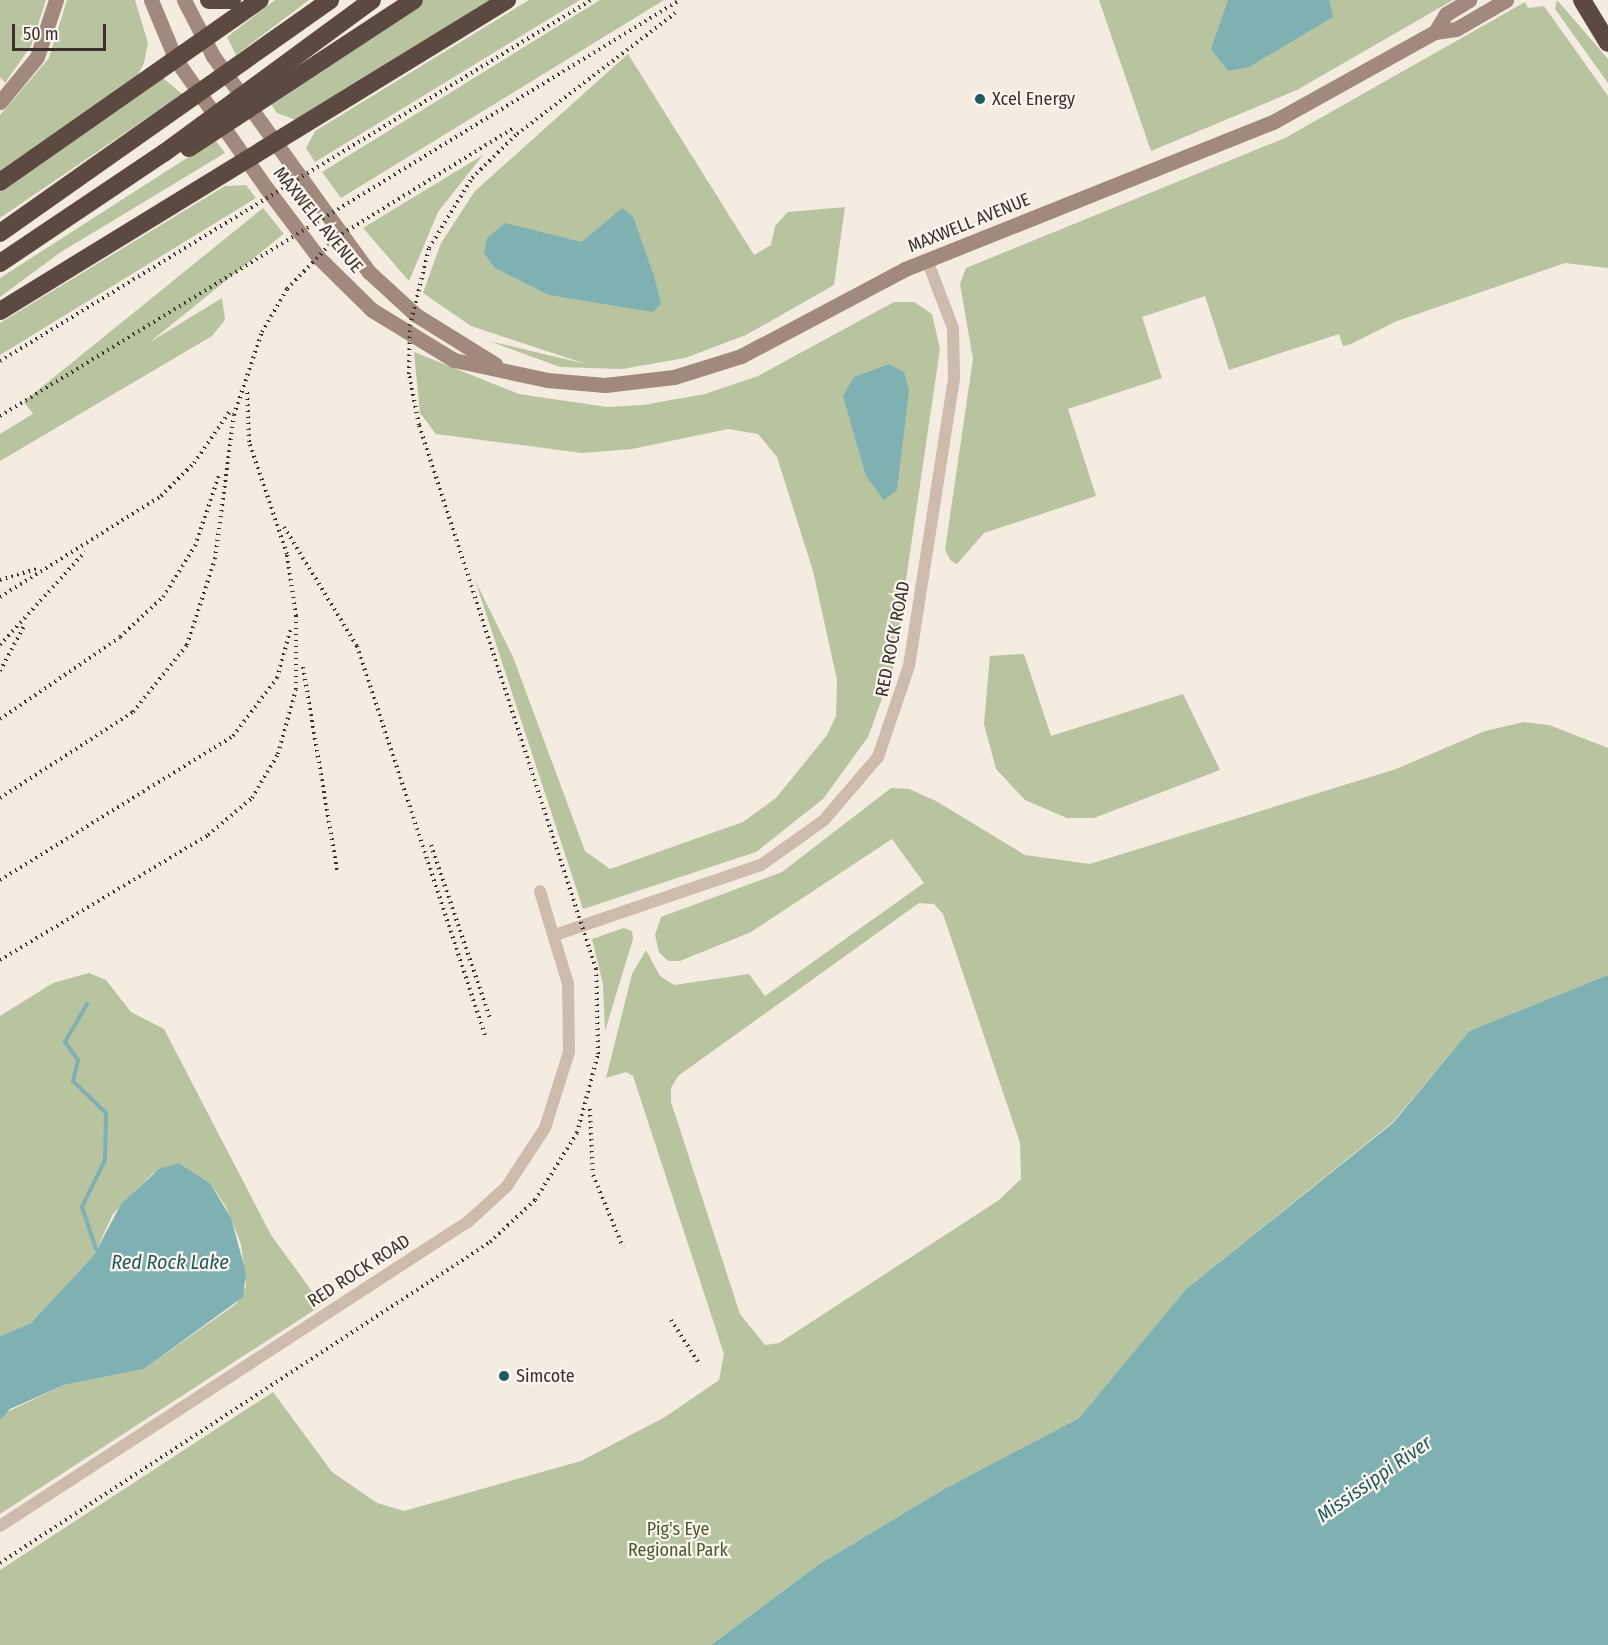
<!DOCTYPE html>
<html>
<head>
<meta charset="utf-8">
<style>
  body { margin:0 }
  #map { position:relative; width:1608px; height:1645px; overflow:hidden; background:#f4ebe1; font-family:"Fira Sans Condensed",sans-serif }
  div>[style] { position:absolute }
  .green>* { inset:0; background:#b8c4a0; transform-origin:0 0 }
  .water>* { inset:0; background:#7fb0b2 }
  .stream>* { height:4px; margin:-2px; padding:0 2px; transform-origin:2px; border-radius:2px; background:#7fb0b2 }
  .street>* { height:12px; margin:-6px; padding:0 6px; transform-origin:6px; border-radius:6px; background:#cdbbac }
  .secondary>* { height:15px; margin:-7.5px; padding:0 7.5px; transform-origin:7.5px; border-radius:7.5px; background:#a18a7d }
  .highway>* { height:18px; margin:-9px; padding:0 9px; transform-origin:9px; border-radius:9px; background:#5c4a42 }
  .rail>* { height:4px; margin-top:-2px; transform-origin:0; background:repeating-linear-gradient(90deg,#3b302b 0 1.5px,transparent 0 6px) }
  .dots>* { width:16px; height:16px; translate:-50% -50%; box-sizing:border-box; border:3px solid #fbf5ee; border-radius:50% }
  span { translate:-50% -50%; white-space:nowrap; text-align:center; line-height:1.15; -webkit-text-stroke:4.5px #fbf5ee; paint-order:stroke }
  .poi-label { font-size:18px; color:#3b302b }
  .left { translate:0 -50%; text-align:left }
  .street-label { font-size:18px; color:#3b302b }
  .park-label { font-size:18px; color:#4a5a2e }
  .water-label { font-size:20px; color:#1f5a5e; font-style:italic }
  .scale { position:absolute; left:12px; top:24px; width:94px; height:27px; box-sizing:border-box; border:3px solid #3b302b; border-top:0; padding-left:8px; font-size:18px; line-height:21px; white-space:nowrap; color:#3b302b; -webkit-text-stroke:4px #fbf5ee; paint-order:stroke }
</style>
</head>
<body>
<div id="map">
  <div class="green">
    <div style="clip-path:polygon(0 0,46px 0,31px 46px,5px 83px,0 77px)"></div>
    <div style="clip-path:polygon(67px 0,135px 0,148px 43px,144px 63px,136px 79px,0 175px,0 115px,49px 58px)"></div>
    <div style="clip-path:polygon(275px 0,309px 0,236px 55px,227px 37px)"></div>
    <div style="clip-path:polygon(424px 0,495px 0,296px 120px,277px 113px,271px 104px)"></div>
    <div style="clip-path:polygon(529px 0,580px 0,315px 162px,306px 148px,315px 131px)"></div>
    <div style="clip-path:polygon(600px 0,664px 0,341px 198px,322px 172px)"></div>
    <div style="clip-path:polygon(1099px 0,1453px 0,1297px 90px,1151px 151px)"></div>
    <div style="clip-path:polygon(1557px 0,1608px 59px,1608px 83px,1555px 9px)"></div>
    <div style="clip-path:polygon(1525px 2px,1528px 8px,1544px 6px,1608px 96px,1608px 268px,1565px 263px,1397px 321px,1351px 344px,1343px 346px,1339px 334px,1229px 370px,1205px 296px,1142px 317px,1162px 378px,1068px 409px,1096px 496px,984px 533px,957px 564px,951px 561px,945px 550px,973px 359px,960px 284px,966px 268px,1285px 138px)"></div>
    <div style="clip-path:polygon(628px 54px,754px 255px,771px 245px,775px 226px,788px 212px,845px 207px,834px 285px,746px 335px,685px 358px,622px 369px,560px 367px,489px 341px,586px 364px,471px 326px,423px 293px,441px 243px,475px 191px)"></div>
    <div style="clip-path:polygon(163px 78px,182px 94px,0 218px,0 192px)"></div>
    <div style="clip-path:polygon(215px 140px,225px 153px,61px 252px,0 297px,0 278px)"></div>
    <div style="clip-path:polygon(483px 155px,438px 212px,409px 281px,363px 228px)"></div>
    <div style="clip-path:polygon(246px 185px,256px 198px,0 355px,0 323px,225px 186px)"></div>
    <div style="left:263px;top:208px;width:33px;height:308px;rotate:51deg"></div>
    <div style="clip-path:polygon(222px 298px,225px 320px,212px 336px,0 461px,0 434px)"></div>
    <div style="clip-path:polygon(894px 302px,914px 302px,932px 314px,940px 349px,893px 668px,868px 737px,823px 799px,756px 852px,583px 909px,475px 580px,513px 657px,585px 851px,610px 869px,743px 822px,776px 798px,827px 735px,836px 716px,837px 680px,813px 571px,777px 457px,758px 434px,728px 429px,632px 449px,582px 453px,436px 434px,420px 413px,414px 352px,519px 394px,607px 407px,643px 405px,705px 394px,758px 376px)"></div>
    <div style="clip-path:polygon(1024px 654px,1051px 736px,1183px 694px,1220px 770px,1094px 818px,1067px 818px,1025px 800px,996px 769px,984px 724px,990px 656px)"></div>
    <div style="clip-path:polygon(evenodd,1524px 722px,1549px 725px,1608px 748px,1608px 975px,1469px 1031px,1393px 1122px,1186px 1289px,1079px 1418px,944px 1489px,818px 1565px,711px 1645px,0 1645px,0 1570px,273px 1392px,332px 1472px,377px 1503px,404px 1511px,581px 1461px,665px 1417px,719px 1380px,724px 1354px,633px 1076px,626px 1072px,606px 1078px,632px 974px,646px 950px,660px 976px,674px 985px,749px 974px,765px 996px,924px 883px,892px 839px,751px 932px,680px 961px,668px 961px,659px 952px,655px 935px,661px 917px,782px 872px,891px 788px,909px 789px,936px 801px,1025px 855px,1090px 864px,1396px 769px,1485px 731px,1524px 722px,919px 903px,934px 904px,943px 914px,1020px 1143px,1021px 1179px,999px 1200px,779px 1343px,765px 1345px,740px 1314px,671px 1102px,671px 1088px,678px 1076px,919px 903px)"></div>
    <div style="clip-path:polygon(624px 928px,632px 931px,633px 939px,605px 1031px,603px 984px,592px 939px)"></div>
    <div style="clip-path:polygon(89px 973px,106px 980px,131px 1012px,164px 1029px,271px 1235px,322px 1305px,0 1514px,0 1420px,5px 1413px,64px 1385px,144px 1369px,236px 1304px,246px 1286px,241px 1244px,226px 1207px,210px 1183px,179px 1163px,152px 1174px,113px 1214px,94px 1255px,31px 1323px,0 1336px,0 1016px,53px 983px)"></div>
  </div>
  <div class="water">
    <div style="clip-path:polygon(1228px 0,1329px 0,1333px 17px,1249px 67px,1228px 71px,1211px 49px)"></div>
    <div style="clip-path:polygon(622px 208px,633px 217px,654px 276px,661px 304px,653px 312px,549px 295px,495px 268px,484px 253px,487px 238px,505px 223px,582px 242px)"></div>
    <div style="clip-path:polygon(889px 364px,904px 372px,909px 391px,897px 490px,884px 500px,866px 476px,843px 396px,854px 377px)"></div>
    <div style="clip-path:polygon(1608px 975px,1608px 1645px,711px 1645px,818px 1565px,944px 1489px,1079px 1418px,1186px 1289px,1393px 1123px,1469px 1031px)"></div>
    <div style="clip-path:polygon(179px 1163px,210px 1183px,231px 1218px,246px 1273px,243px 1297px,144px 1369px,64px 1385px,10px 1409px,0 1420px,0 1336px,31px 1323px,94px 1255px,121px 1204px,159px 1169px)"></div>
  </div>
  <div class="stream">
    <div style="left:87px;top:1004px;width:44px;rotate:120.1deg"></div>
    <div style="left:65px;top:1042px;width:22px;rotate:54deg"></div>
    <div style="left:78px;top:1060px;width:22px;rotate:103deg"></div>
    <div style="left:73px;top:1081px;width:46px;rotate:44.1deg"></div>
    <div style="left:106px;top:1113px;width:47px;rotate:91.2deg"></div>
    <div style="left:105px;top:1160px;width:52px;rotate:116.1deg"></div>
    <div style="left:82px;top:1207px;width:44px;rotate:71.6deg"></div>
  </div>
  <div class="street">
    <div style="left:555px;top:935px;width:218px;rotate:-18.8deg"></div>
    <div style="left:761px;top:865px;width:77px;rotate:-35.5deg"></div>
    <div style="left:824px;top:820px;width:83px;rotate:-49.4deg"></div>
    <div style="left:878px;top:757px;width:96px;rotate:-71.2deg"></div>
    <div style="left:909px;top:666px;width:292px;rotate:-81.1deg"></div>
    <div style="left:954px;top:377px;width:49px;rotate:-91.2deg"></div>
    <div style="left:953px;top:328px;width:73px;rotate:-110.9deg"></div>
    <div style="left:0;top:1526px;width:559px;rotate:-33.04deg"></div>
    <div style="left:469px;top:1221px;width:52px;rotate:-42.6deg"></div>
    <div style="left:507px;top:1186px;width:69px;rotate:-56.8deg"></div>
    <div style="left:545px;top:1128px;width:80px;rotate:-72.5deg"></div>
    <div style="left:569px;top:1052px;width:68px;rotate:-90.8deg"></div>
    <div style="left:568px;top:984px;width:97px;rotate:-106.8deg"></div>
  </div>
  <div class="secondary">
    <div style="left:151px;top:0;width:65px;rotate:67.4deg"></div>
    <div style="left:176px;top:60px;width:158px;rotate:54.8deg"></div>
    <div style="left:267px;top:189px;width:86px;rotate:53deg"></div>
    <div style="left:319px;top:258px;width:74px;rotate:44.5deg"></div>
    <div style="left:372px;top:310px;width:96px;rotate:31.4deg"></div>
    <div style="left:454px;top:360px;width:95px;rotate:12.1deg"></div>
    <div style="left:547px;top:380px;width:58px;rotate:4.9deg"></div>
    <div style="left:605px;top:385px;width:69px;rotate:-6.6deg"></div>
    <div style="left:674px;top:377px;width:70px;rotate:-17.4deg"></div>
    <div style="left:741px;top:356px;width:186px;rotate:-27.9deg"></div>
    <div style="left:905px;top:269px;width:396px;rotate:-21.8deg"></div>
    <div style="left:1273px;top:122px;width:185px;rotate:-29.1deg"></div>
    <div style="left:1435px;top:32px;width:21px;rotate:-8deg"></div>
    <div style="left:1456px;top:29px;width:58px;rotate:-30.1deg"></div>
    <div style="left:184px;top:0;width:63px;rotate:62.6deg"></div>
    <div style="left:213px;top:56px;width:266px;rotate:54.2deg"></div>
    <div style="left:369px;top:272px;width:64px;rotate:42.5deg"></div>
    <div style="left:416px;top:315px;width:93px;rotate:31.8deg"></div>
    <div style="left:1435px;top:32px;width:21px;rotate:-59deg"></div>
    <div style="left:1446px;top:14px;width:27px;rotate:-31deg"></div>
    <div style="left:0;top:102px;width:58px;rotate:-50.6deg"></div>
    <div style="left:37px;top:57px;width:60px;rotate:-71.6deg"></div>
  </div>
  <div class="highway">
    <div style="left:209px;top:0;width:23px"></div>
    <div style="left:1582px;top:0;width:50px;rotate:58.8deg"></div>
    <div style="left:189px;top:148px;width:269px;rotate:-33.3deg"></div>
    <div style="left:0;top:182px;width:317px;rotate:-35deg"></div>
    <div style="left:0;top:233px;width:404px;rotate:-35.2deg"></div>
    <div style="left:0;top:263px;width:197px;rotate:-33.9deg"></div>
    <div style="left:164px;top:153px;width:258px;rotate:-36.3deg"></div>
    <div style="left:0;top:311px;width:595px;rotate:-31.53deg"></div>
  </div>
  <div class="rail">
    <div style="left:0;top:361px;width:693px;rotate:-31.42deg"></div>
    <div style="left:0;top:416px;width:797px;rotate:-31.46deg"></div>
    <div style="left:284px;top:527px;width:140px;rotate:58.5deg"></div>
    <div style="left:357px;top:646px;width:410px;rotate:71.8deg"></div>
    <div style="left:0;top:580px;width:38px;rotate:-17deg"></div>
    <div style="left:0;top:597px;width:190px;rotate:-32.1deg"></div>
    <div style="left:161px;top:496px;width:47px;rotate:-45deg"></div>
    <div style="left:194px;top:463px;width:63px;rotate:-55.3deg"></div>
    <div style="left:0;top:645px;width:126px;rotate:-47.6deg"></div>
    <div style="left:303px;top:667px;width:207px;rotate:80.5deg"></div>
    <div style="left:0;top:671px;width:51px;rotate:-61.9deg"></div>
    <div style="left:0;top:719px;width:145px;rotate:-34.3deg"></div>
    <div style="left:120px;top:637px;width:59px;rotate:-42.9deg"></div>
    <div style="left:163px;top:597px;width:60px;rotate:-57.9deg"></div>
    <div style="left:195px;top:546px;width:75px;rotate:-71.3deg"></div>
    <div style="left:0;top:798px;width:158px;rotate:-32.9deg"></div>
    <div style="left:133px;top:712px;width:86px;rotate:-51.1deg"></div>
    <div style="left:187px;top:645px;width:90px;rotate:-72deg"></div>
    <div style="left:215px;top:559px;width:145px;rotate:-82.5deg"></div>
    <div style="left:234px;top:415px;width:88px;rotate:-71.4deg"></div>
    <div style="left:262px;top:332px;width:50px;rotate:-59.8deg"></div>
    <div style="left:287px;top:289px;width:72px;rotate:-46.1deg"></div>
    <div style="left:337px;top:237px;width:209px;rotate:-31.7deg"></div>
    <div style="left:431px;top:845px;width:183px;rotate:71.2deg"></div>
    <div style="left:0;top:880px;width:274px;rotate:-31.7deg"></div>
    <div style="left:233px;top:736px;width:73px;rotate:-52.8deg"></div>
    <div style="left:277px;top:678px;width:52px;rotate:-74.4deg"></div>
    <div style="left:0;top:960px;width:243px;rotate:-31deg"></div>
    <div style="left:208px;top:835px;width:57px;rotate:-40.1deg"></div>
    <div style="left:252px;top:798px;width:51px;rotate:-59.4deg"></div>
    <div style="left:278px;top:754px;width:67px;rotate:-74.5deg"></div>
    <div style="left:296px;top:689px;width:73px;rotate:-90deg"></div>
    <div style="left:296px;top:616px;width:63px;rotate:-98.3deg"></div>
    <div style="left:287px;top:554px;width:118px;rotate:-108.7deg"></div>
    <div style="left:249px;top:442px;width:52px;rotate:-92.2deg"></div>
    <div style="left:590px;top:1109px;width:66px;rotate:87.4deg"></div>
    <div style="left:593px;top:1175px;width:78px;rotate:67.4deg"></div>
    <div style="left:671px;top:1320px;width:54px;rotate:57.2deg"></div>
    <div style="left:0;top:1563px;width:586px;rotate:-33.23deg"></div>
    <div style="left:490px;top:1242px;width:62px;rotate:-43deg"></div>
    <div style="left:535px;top:1200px;width:79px;rotate:-57.9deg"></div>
    <div style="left:577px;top:1133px;width:82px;rotate:-75.1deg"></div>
    <div style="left:598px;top:1054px;width:85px;rotate:-91.3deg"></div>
    <div style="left:596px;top:969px;width:572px;rotate:-108.02deg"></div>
    <div style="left:419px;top:425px;width:52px;rotate:-101.1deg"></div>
    <div style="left:409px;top:374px;width:48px;rotate:-88.8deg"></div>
    <div style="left:410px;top:326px;width:80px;rotate:-76.3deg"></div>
    <div style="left:429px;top:248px;width:82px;rotate:-58.4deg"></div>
    <div style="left:472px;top:178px;width:63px;rotate:-44.4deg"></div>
    <div style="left:517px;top:134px;width:199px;rotate:-37.4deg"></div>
  </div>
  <div class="dots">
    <div style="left:980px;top:99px;background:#1f5a5e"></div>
    <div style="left:504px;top:1376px;background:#1f5a5e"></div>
  </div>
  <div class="poi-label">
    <span class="left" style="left:992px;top:99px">Xcel Energy</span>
    <span class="left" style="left:516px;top:1376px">Simcote</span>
  </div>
  <div class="street-label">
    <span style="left:318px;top:220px;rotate:51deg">MAXWELL AVENUE</span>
    <span style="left:969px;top:223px;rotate:-22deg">MAXWELL AVENUE</span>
    <span style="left:893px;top:639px;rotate:-79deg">RED ROCK ROAD</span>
    <span style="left:359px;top:1271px;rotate:-33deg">RED ROCK ROAD</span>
  </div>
  <div class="park-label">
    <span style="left:678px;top:1540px">Pig's Eye<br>Regional Park</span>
  </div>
  <div class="water-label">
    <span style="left:170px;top:1262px">Red Rock Lake</span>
    <span style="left:1374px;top:1479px;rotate:-35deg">Mississippi River</span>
  </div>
  <div class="scale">50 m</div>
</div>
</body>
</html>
